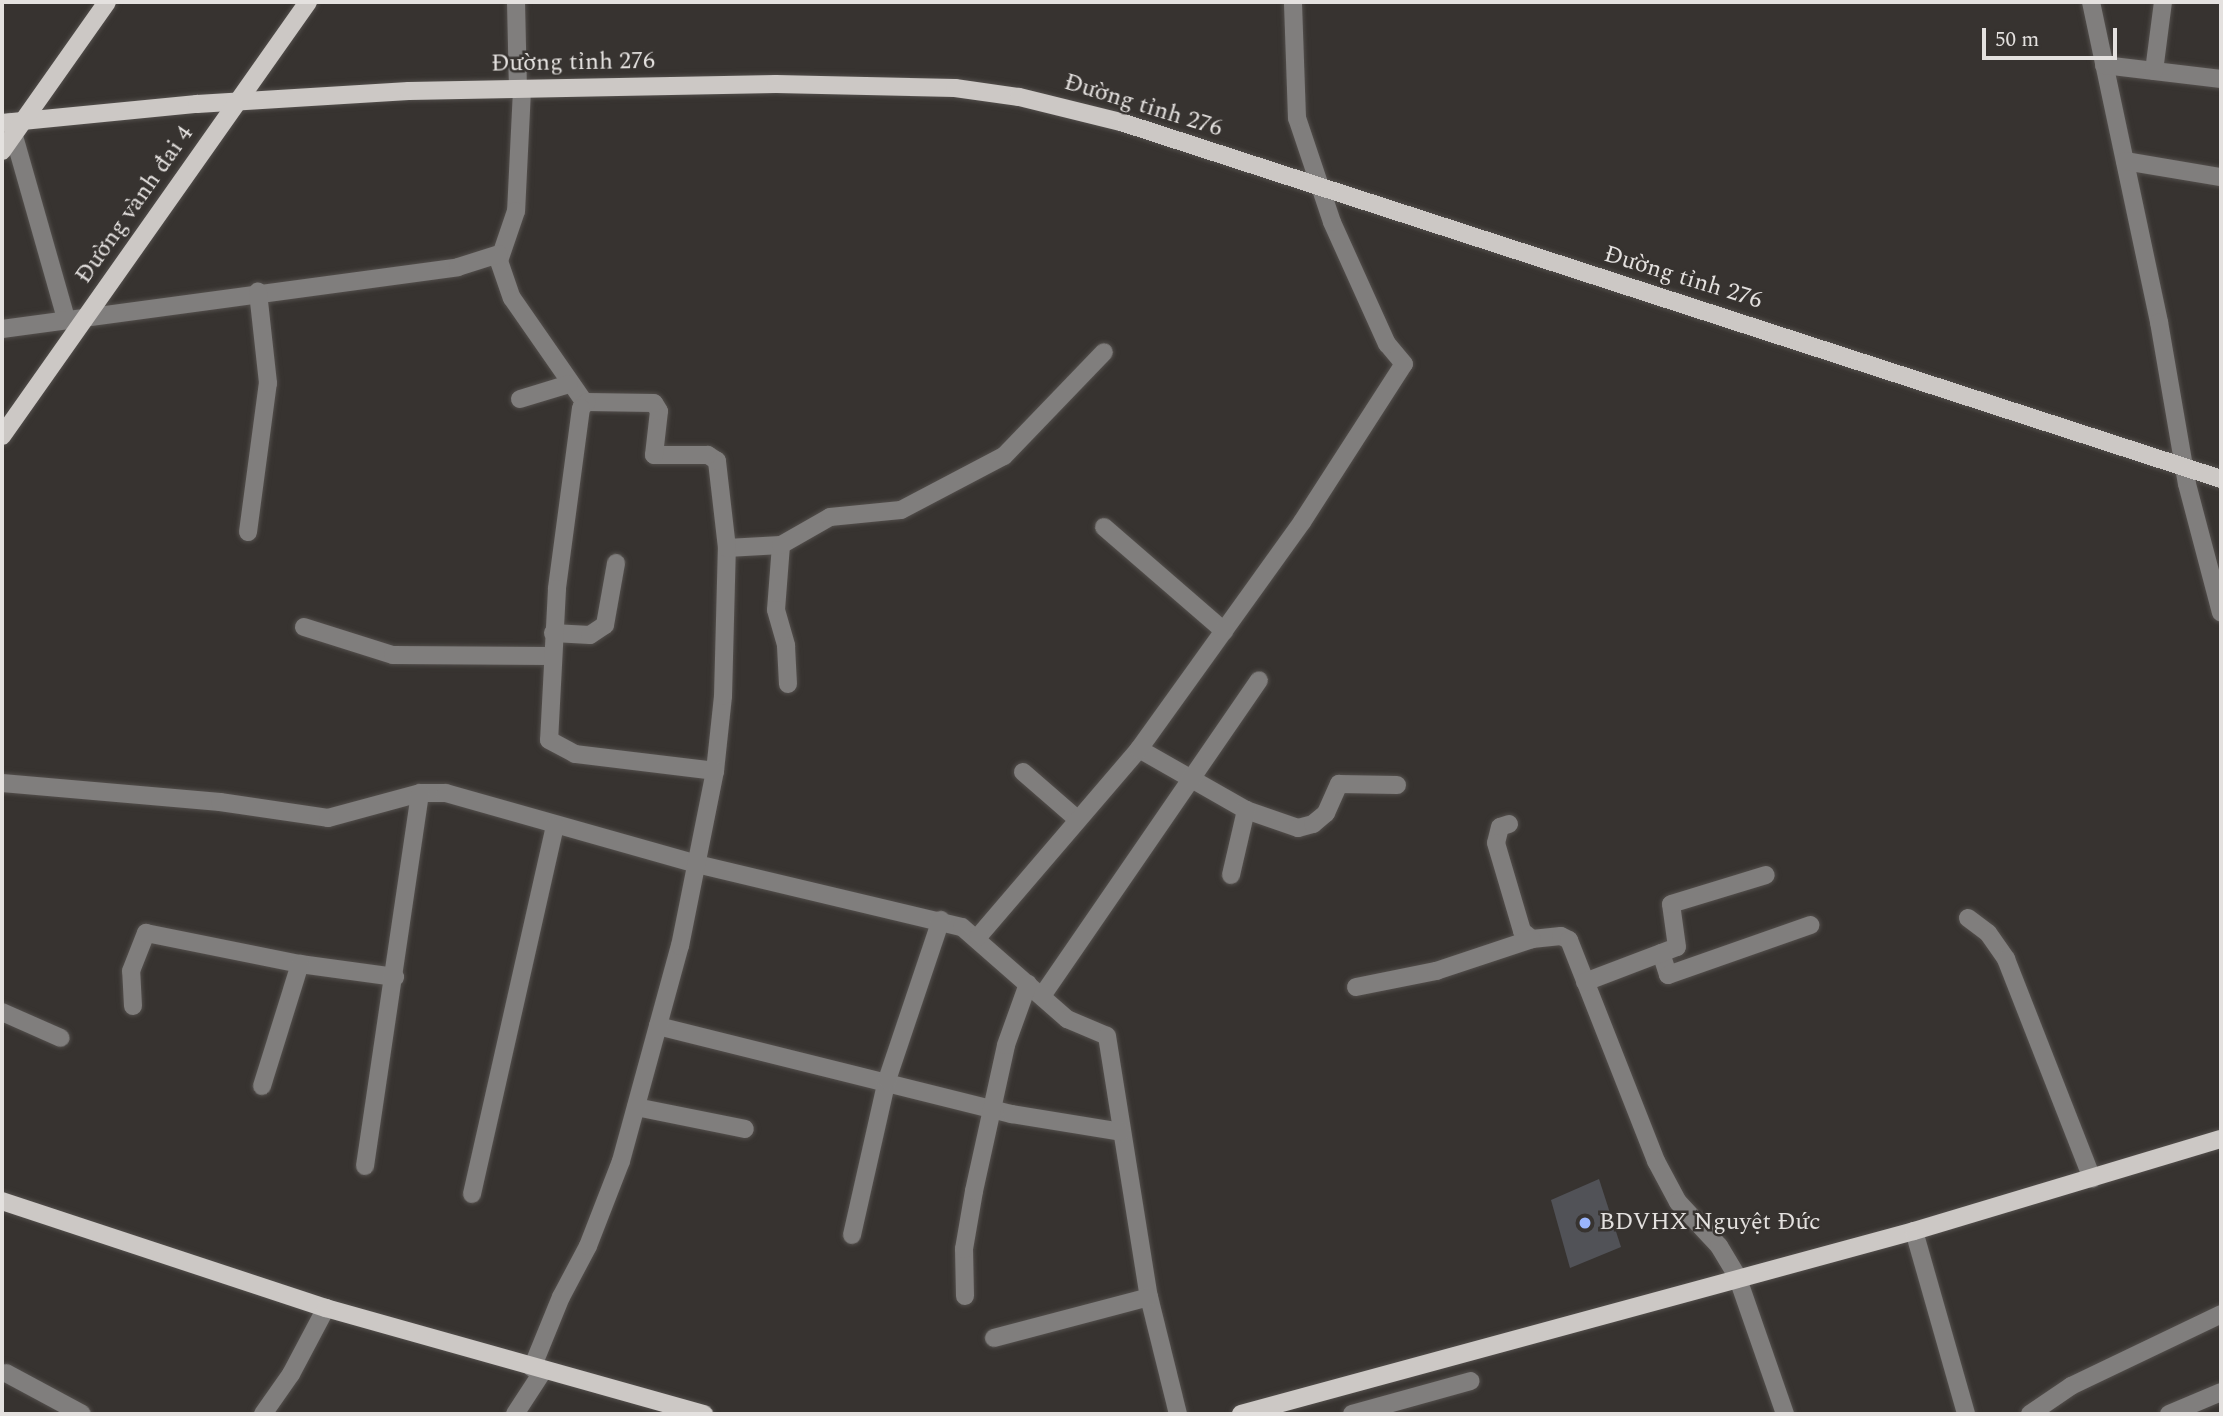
<!DOCTYPE html>
<html>
<head>
<meta charset="utf-8">
<style>
  body { margin:0 }
  #map { position:relative; width:2223px; height:1416px; overflow:hidden; background:#373330; font-family:Spectral,serif }
  div>[style] { position:absolute }
  .building>* { inset:0; background:#515257 }
  .roads { filter:drop-shadow(0 0 2px #534f4c) drop-shadow(0 0 2px #534f4c) }
  .minor>* { height:18px; margin:-9px; padding:0 9px; transform-origin:9px; border-radius:9px; background:#807e7d }
  .major>* { height:18px; margin:-9px; padding:0 9px; transform-origin:9px; border-radius:9px; background:#ccc8c5 }
  .dots>* { width:19px; height:19px; translate:-50% -50%; box-sizing:border-box; border:4px solid #373330; border-radius:50% }
  span { translate:-50% -50%; white-space:nowrap; text-align:center; line-height:1.15; -webkit-text-stroke:5px #373330; paint-order:stroke }
  .street-label { font-size:24px; color:#e4e1df }
  .poi-label { font-size:24px; color:#e4e1df }
  .left { translate:0 -50%; text-align:left }
  .frame { position:absolute; inset:0; border:4px solid #e4e1df; pointer-events:none }
  .scale { position:absolute; left:1982px; top:28px; width:135px; height:32px; box-sizing:border-box; border:4px solid #e4e1df; border-top:0; padding-left:9px; font-size:21px; line-height:24px; white-space:nowrap; color:#e4e1df; -webkit-text-stroke:5px #373330; paint-order:stroke }
</style>
</head>
<body>
<div id="map">
  <div class="building">
    <div style="clip-path:polygon(1599px 1179px,1621px 1247px,1570px 1268px,1551px 1200px)"></div>
  </div>
  <div class="roads">
    <div class="minor">
      <div style="left:516px;top:2px;width:88px;rotate:88.7deg"></div>
      <div style="left:2091px;top:2px;width:327px;rotate:78deg"></div>
      <div style="left:2159px;top:322px;width:164px;rotate:80.2deg"></div>
      <div style="left:2187px;top:484px;width:133px;rotate:75.2deg"></div>
      <div style="left:2104px;top:65px;width:118px;rotate:6.8deg"></div>
      <div style="left:2154px;top:71px;width:70px;rotate:-82.6deg"></div>
      <div style="left:522px;top:90px;width:121px;rotate:92.8deg"></div>
      <div style="left:516px;top:211px;width:53px;rotate:108.8deg"></div>
      <div style="left:499px;top:261px;width:39px;rotate:71deg"></div>
      <div style="left:512px;top:298px;width:128px;rotate:55.2deg"></div>
      <div style="left:10px;top:122px;width:205px;rotate:74.1deg"></div>
      <div style="left:2125px;top:161px;width:97px;rotate:9.5deg"></div>
      <div style="left:2px;top:329px;width:460px;rotate:-7.7deg"></div>
      <div style="left:458px;top:267px;width:43px;rotate:-17.6deg"></div>
      <div style="left:520px;top:399px;width:51px;rotate:-17deg"></div>
      <div style="left:1104px;top:527px;width:159px;rotate:40.9deg"></div>
      <div style="left:248px;top:532px;width:150px;rotate:-82.4deg"></div>
      <div style="left:268px;top:383px;width:92px;rotate:-96.3deg"></div>
      <div style="left:781px;top:545px;width:65px;rotate:94.4deg"></div>
      <div style="left:776px;top:610px;width:37px;rotate:74deg"></div>
      <div style="left:786px;top:646px;width:38px;rotate:87deg"></div>
      <div style="left:727px;top:548px;width:54px;rotate:-3.2deg"></div>
      <div style="left:781px;top:545px;width:56px;rotate:-29.7deg"></div>
      <div style="left:830px;top:517px;width:71px;rotate:-5.6deg"></div>
      <div style="left:901px;top:510px;width:116px;rotate:-27.7deg"></div>
      <div style="left:1004px;top:456px;width:144px;rotate:-46.1deg"></div>
      <div style="left:304px;top:627px;width:93px;rotate:17.5deg"></div>
      <div style="left:393px;top:655px;width:157px;rotate:0.4deg"></div>
      <div style="left:553px;top:633px;width:37px;rotate:3deg"></div>
      <div style="left:590px;top:635px;width:18px;rotate:-34deg"></div>
      <div style="left:605px;top:625px;width:63px;rotate:-79.9deg"></div>
      <div style="left:1139px;top:749px;width:123px;rotate:29.7deg"></div>
      <div style="left:1246px;top:810px;width:55px;rotate:19.1deg"></div>
      <div style="left:1298px;top:828px;width:16px;rotate:-15deg"></div>
      <div style="left:1313px;top:824px;width:17px;rotate:-40deg"></div>
      <div style="left:1326px;top:813px;width:32px;rotate:-66deg"></div>
      <div style="left:1339px;top:784px;width:58px;rotate:1deg"></div>
      <div style="left:1023px;top:772px;width:72px;rotate:41deg"></div>
      <div style="left:2px;top:783px;width:219px;rotate:5deg"></div>
      <div style="left:220px;top:802px;width:109px;rotate:8.4deg"></div>
      <div style="left:328px;top:818px;width:95px;rotate:-15.2deg"></div>
      <div style="left:420px;top:793px;width:26px"></div>
      <div style="left:446px;top:793px;width:261px;rotate:15.8deg"></div>
      <div style="left:697px;top:864px;width:272px;rotate:13.4deg"></div>
      <div style="left:962px;top:927px;width:140px;rotate:41.2deg"></div>
      <div style="left:1067px;top:1019px;width:43px;rotate:23deg"></div>
      <div style="left:1107px;top:1036px;width:264px;rotate:80.9deg"></div>
      <div style="left:1149px;top:1297px;width:121px;rotate:76.1deg"></div>
      <div style="left:1509px;top:824px;width:9px;rotate:162deg"></div>
      <div style="left:1500px;top:827px;width:16px;rotate:104deg"></div>
      <div style="left:1496px;top:843px;width:92px;rotate:73.5deg"></div>
      <div style="left:1522px;top:931px;width:13px;rotate:39deg"></div>
      <div style="left:1532px;top:939px;width:29px;rotate:-6deg"></div>
      <div style="left:1561px;top:936px;width:9px;rotate:27deg"></div>
      <div style="left:1569px;top:940px;width:238px;rotate:68.5deg"></div>
      <div style="left:1656px;top:1161px;width:47px;rotate:61.8deg"></div>
      <div style="left:1678px;top:1202px;width:60px;rotate:47deg"></div>
      <div style="left:1719px;top:1246px;width:35px;rotate:59deg"></div>
      <div style="left:1737px;top:1276px;width:146px;rotate:70.8deg"></div>
      <div style="left:1231px;top:875px;width:67px;rotate:-77deg"></div>
      <div style="left:1968px;top:918px;width:25px;rotate:37deg"></div>
      <div style="left:1988px;top:933px;width:32px;rotate:55deg"></div>
      <div style="left:2006px;top:959px;width:236px;rotate:68.6deg"></div>
      <div style="left:978px;top:937px;width:248px;rotate:-49.4deg"></div>
      <div style="left:1139px;top:749px;width:279px;rotate:-54.3deg"></div>
      <div style="left:1302px;top:522px;width:188px;rotate:-57.2deg"></div>
      <div style="left:1404px;top:364px;width:26px;rotate:-130deg"></div>
      <div style="left:1387px;top:344px;width:134px;rotate:-114.3deg"></div>
      <div style="left:1332px;top:222px;width:110px;rotate:-108.6deg"></div>
      <div style="left:1297px;top:118px;width:116px;rotate:-92deg"></div>
      <div style="left:1661px;top:953px;width:23px;rotate:72deg"></div>
      <div style="left:1668px;top:975px;width:151px;rotate:-19.3deg"></div>
      <div style="left:1585px;top:982px;width:98px;rotate:-20.8deg"></div>
      <div style="left:1677px;top:947px;width:43px;rotate:-97.9deg"></div>
      <div style="left:1671px;top:904px;width:99px;rotate:-17deg"></div>
      <div style="left:1356px;top:987px;width:82px;rotate:-11.3deg"></div>
      <div style="left:1436px;top:971px;width:101px;rotate:-18.4deg"></div>
      <div style="left:1042px;top:996px;width:383px;rotate:-55.5deg"></div>
      <div style="left:133px;top:1006px;width:35px;rotate:-93deg"></div>
      <div style="left:131px;top:971px;width:41px;rotate:-68.5deg"></div>
      <div style="left:146px;top:933px;width:157px;rotate:11.4deg"></div>
      <div style="left:300px;top:964px;width:96px;rotate:7.8deg"></div>
      <div style="left:2px;top:1012px;width:64px;rotate:23.8deg"></div>
      <div style="left:658px;top:1026px;width:365px;rotate:14deg"></div>
      <div style="left:1012px;top:1114px;width:111px;rotate:9.3deg"></div>
      <div style="left:262px;top:1086px;width:128px;rotate:-72.7deg"></div>
      <div style="left:636px;top:1107px;width:111px;rotate:11.4deg"></div>
      <div style="left:365px;top:1166px;width:377px;rotate:-81.6deg"></div>
      <div style="left:472px;top:1194px;width:377px;rotate:-77.3deg"></div>
      <div style="left:1914px;top:1231px;width:190px;rotate:74.1deg"></div>
      <div style="left:852px;top:1235px;width:159px;rotate:-77.3deg"></div>
      <div style="left:887px;top:1080px;width:169px;rotate:-71.4deg"></div>
      <div style="left:965px;top:1296px;width:47px;rotate:-91.2deg"></div>
      <div style="left:964px;top:1249px;width:59px;rotate:-80.2deg"></div>
      <div style="left:974px;top:1191px;width:149px;rotate:-77.6deg"></div>
      <div style="left:1006px;top:1045px;width:65px;rotate:-70.2deg"></div>
      <div style="left:994px;top:1338px;width:160px;rotate:-14.8deg"></div>
      <div style="left:532px;top:1368px;width:77px;rotate:-67.8deg"></div>
      <div style="left:561px;top:1297px;width:58px;rotate:-62.1deg"></div>
      <div style="left:588px;top:1246px;width:91px;rotate:-68.8deg"></div>
      <div style="left:621px;top:1161px;width:223px;rotate:-74.7deg"></div>
      <div style="left:680px;top:946px;width:178px;rotate:-78.7deg"></div>
      <div style="left:715px;top:771px;width:75px;rotate:-83.9deg"></div>
      <div style="left:723px;top:696px;width:148px;rotate:-88.5deg"></div>
      <div style="left:727px;top:548px;width:88px;rotate:-96.6deg"></div>
      <div style="left:717px;top:461px;width:11px;rotate:-146deg"></div>
      <div style="left:708px;top:455px;width:54px;rotate:180deg"></div>
      <div style="left:654px;top:455px;width:44px;rotate:-83.5deg"></div>
      <div style="left:659px;top:411px;width:9px;rotate:-122deg"></div>
      <div style="left:654px;top:403px;width:67px;rotate:-179.1deg"></div>
      <div style="left:587px;top:402px;width:8px;rotate:135deg"></div>
      <div style="left:581px;top:408px;width:183px;rotate:97.6deg"></div>
      <div style="left:557px;top:589px;width:151px;rotate:93deg"></div>
      <div style="left:549px;top:740px;width:30px;rotate:28deg"></div>
      <div style="left:575px;top:754px;width:141px;rotate:6.9deg"></div>
      <div style="left:6px;top:1373px;width:86px;rotate:28.3deg"></div>
      <div style="left:263px;top:1414px;width:49px;rotate:-55deg"></div>
      <div style="left:291px;top:1374px;width:75px;rotate:-62.1deg"></div>
      <div style="left:515px;top:1414px;width:51px;rotate:-56.9deg"></div>
      <div style="left:1352px;top:1414px;width:123px;rotate:-15.5deg"></div>
      <div style="left:2030px;top:1414px;width:50px;rotate:-34.3deg"></div>
      <div style="left:2071px;top:1386px;width:166px;rotate:-25.6deg"></div>
      <div style="left:2169px;top:1414px;width:56px;rotate:-22.9deg"></div>
    </div>
    <div class="major">
      <div style="left:2px;top:123px;width:196px;rotate:-5.6deg"></div>
      <div style="left:197px;top:104px;width:212px;rotate:-3.5deg"></div>
      <div style="left:409px;top:91px;width:367px;rotate:-1.1deg"></div>
      <div style="left:776px;top:84px;width:179px;rotate:1.3deg"></div>
      <div style="left:955px;top:88px;width:65px;rotate:8deg"></div>
      <div style="left:1019px;top:97px;width:105px;rotate:13.8deg"></div>
      <div style="left:1121px;top:122px;width:1156px;rotate:17.98deg"></div>
      <div style="left:2px;top:151px;width:182px;rotate:-54.8deg"></div>
      <div style="left:2px;top:436px;width:531px;rotate:-54.81deg"></div>
      <div style="left:2px;top:1201px;width:341px;rotate:18.3deg"></div>
      <div style="left:326px;top:1308px;width:393px;rotate:15.7deg"></div>
      <div style="left:1241px;top:1414px;width:697px;rotate:-15.21deg"></div>
      <div style="left:1914px;top:1231px;width:320px;rotate:-16.7deg"></div>
    </div>
  </div>
  <div class="dots">
    <div style="left:1585px;top:1223px;background:#9ab5fd"></div>
  </div>
  <div class="street-label">
    <span style="left:573px;top:63px;rotate:-1deg">Đường tỉnh 276</span>
    <span style="left:1143px;top:106px;rotate:17deg">Đường tỉnh 276</span>
    <span style="left:135px;top:205px;rotate:-55deg">Đường vành đai 4</span>
    <span style="left:1683px;top:278px;rotate:17deg">Đường tỉnh 276</span>
  </div>
  <div class="poi-label">
    <span class="left" style="left:1599px;top:1223px">BDVHX Nguyệt Đức</span>
  </div>
  <div class="frame"></div>
  <div class="scale">50 m</div>
</div>
</body>
</html>
